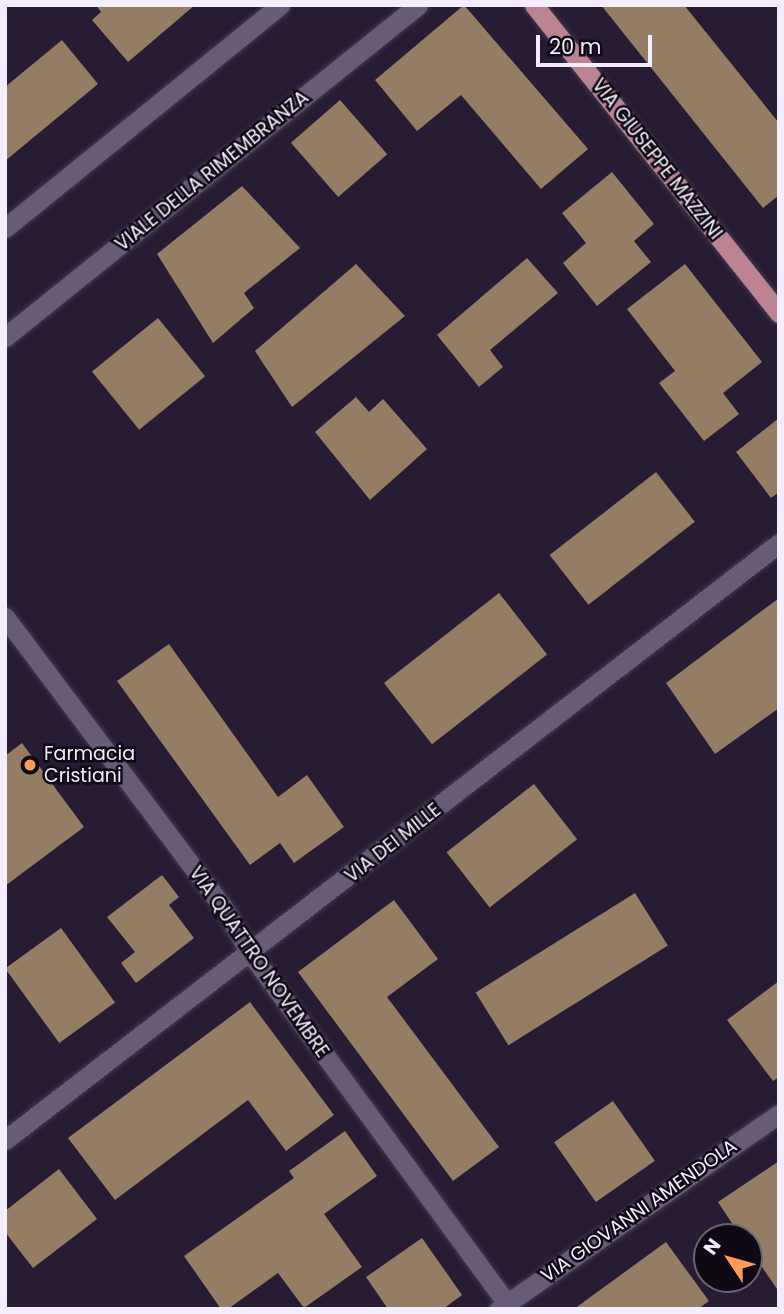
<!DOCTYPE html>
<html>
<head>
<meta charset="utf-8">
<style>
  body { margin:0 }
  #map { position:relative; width:784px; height:1314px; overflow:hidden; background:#281c35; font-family:Poppins,sans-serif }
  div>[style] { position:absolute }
  .building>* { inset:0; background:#947d62; transform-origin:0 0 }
  .roads { filter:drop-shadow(0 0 2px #43394e) drop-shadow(0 0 2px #43394e) }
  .minor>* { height:19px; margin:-9.5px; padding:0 9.5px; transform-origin:9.5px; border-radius:9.5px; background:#685b78 }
  .tertiary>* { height:19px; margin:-9.5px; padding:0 9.5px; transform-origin:9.5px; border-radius:9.5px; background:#685b78 }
  .primary>* { height:19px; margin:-9.5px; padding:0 9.5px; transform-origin:9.5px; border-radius:9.5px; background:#bc8492 }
  .dots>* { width:19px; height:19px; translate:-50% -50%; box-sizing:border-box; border:4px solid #0e0914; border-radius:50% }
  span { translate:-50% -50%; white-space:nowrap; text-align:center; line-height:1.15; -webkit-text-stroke:5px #0e0914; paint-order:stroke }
  .street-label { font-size:19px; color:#f4edfe }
  .poi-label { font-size:19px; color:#f4edfe }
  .left { translate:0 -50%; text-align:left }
  .frame { position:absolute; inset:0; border:7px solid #f4edfe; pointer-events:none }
  .north { position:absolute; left:693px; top:1223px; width:70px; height:70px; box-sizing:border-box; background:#0e0914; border:2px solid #6a6472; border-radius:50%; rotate:306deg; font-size:19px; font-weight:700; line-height:28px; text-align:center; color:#f4edfe }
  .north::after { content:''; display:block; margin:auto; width:24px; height:32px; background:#fe9c57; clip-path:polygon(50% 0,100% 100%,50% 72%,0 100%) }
  .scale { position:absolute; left:536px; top:35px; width:116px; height:32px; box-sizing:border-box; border:4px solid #f4edfe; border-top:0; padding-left:9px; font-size:21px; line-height:24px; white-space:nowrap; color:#f4edfe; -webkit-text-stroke:5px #0e0914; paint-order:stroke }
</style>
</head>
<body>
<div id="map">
  <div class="building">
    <div style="clip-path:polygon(96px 5px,195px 5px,128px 62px,92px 20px,101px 12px)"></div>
    <div style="clip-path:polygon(464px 5px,588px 149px,541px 189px,461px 95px,417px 131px,375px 80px)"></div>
    <div style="clip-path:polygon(601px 5px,684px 5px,779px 123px,779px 195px,763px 208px)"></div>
    <div style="clip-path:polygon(62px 40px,98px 84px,5px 161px,5px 87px)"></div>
    <div style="left:340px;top:100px;width:72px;height:65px;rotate:49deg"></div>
    <div style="clip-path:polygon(612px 172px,654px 224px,634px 241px,651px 262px,597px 306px,563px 263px,586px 243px,562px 213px)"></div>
    <div style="clip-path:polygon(242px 186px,300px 248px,244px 293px,254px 308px,213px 343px,157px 254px)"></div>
    <div style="clip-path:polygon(527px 258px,558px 293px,490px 350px,503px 367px,479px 387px,437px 335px)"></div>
    <div style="clip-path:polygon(356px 264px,405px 316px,292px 407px,255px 351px)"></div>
    <div style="clip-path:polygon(685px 264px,762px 362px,723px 393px,739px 414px,704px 441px,659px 383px,675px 371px,627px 309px)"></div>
    <div style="left:158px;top:318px;width:75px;height:85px;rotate:51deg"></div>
    <div style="clip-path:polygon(356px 397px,369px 412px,383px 399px,427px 449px,370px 500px,315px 432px)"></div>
    <div style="clip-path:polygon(779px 418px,779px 492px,771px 498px,736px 452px)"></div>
    <div style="left:656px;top:472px;width:63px;height:135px;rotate:52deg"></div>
    <div style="left:499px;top:593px;width:78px;height:146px;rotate:52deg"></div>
    <div style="clip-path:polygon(779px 598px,779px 708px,715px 754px,666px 683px)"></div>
    <div style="clip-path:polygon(169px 644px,278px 797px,307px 775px,344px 827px,294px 863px,280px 843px,250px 865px,117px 681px)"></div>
    <div style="clip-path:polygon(22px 743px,84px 827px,5px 886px,5px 756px)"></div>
    <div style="left:534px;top:784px;width:70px;height:111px;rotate:52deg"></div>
    <div style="clip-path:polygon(162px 875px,179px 897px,169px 905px,194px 938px,136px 983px,121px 963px,135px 952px,107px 917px)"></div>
    <div style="left:635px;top:893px;width:62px;height:188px;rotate:58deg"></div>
    <div style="clip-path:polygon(394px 900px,438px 959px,387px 997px,499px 1147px,453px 1181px,298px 972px)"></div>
    <div style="left:61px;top:928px;width:92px;height:69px;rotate:54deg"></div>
    <div style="clip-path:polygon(779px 981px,779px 1077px,773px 1081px,727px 1020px)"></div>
    <div style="clip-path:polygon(250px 1002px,334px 1115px,286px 1151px,248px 1100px,115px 1200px,68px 1138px)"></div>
    <div style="left:613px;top:1101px;width:73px;height:72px;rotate:55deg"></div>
    <div style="clip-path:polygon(345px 1131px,377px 1176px,324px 1214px,362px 1267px,304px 1308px,278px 1273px,228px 1309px,221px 1309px,184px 1256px,294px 1178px,289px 1171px)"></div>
    <div style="clip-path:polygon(779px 1161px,779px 1292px,749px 1248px,749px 1237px,741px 1237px,718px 1202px)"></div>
    <div style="clip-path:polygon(59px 1169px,97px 1219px,33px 1268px,5px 1232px,5px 1211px)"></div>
    <div style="clip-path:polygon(422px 1238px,462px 1295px,443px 1309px,388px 1309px,366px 1277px)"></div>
    <div style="clip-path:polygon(666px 1242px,709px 1301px,698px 1309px,574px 1309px)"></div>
  </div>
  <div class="roads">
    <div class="minor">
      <div style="left:5px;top:617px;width:363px;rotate:53.1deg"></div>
      <div style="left:223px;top:907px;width:55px;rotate:59.2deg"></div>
      <div style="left:251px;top:954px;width:440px;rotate:53.8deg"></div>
      <div style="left:5px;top:1140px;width:977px;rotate:-37.64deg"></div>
      <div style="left:499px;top:1309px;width:341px;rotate:-34.9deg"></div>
    </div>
    <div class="tertiary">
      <div style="left:5px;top:228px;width:354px;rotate:-39deg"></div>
      <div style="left:5px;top:337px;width:530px;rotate:-38.79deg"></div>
    </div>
    <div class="primary">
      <div style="left:534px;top:5px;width:394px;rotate:51.5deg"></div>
    </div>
  </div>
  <div class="dots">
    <div style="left:30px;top:765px;background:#fe9c57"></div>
  </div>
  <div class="street-label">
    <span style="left:657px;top:159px;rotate:52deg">VIA GIUSEPPE MAZZINI</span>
    <span style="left:212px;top:171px;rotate:-39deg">VIALE DELLA RIMEMBRANZA</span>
    <span style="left:393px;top:843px;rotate:-38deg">VIA DEI MILLE</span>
    <span style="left:259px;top:962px;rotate:55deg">VIA QUATTRO NOVEMBRE</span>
    <span style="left:639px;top:1211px;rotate:-35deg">VIA GIOVANNI AMENDOLA</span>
  </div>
  <div class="poi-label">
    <span class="left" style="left:44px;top:765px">Farmacia<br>Cristiani</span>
  </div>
  <div class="frame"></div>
  <div class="north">N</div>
  <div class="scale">20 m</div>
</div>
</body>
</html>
